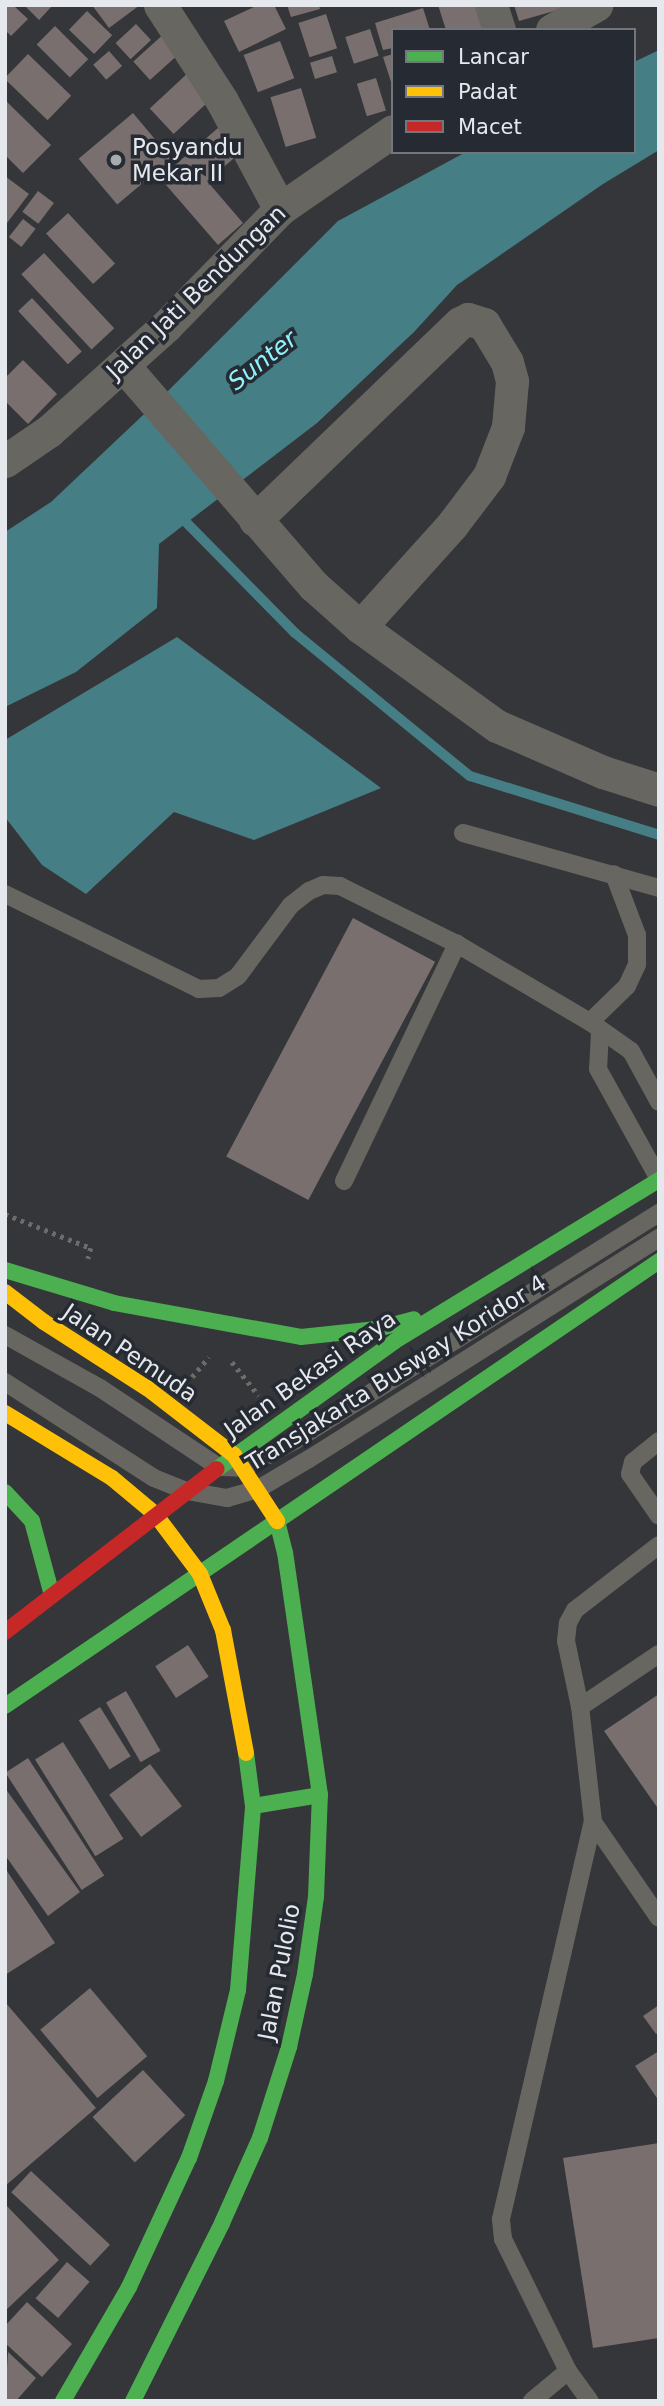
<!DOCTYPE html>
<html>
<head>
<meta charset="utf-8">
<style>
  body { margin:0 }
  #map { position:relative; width:664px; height:2406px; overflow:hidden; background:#34363a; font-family:"DejaVu Sans",sans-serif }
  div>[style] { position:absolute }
  .water>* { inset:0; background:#457e84 }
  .stream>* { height:10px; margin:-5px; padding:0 5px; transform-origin:5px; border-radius:5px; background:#457e84 }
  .building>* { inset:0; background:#786f6e; transform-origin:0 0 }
  .path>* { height:4.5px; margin-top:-2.25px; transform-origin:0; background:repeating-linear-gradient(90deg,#6d6c6a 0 3.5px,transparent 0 8.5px) }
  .lane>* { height:18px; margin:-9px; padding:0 9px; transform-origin:9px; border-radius:9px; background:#686661 }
  .street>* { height:33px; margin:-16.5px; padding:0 16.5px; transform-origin:16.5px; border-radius:16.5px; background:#686661 }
  .fast>* { height:16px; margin:-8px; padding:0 8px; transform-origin:8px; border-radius:8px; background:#4caf50 }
  .slow>* { height:16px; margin:-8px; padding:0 8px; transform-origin:8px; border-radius:8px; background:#ffc107 }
  .jam>* { height:16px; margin:-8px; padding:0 8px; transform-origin:8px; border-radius:8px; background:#c62828 }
  .dots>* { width:19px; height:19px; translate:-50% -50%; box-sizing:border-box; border:4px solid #262b33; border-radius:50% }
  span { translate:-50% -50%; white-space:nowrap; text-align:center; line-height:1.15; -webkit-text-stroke:7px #262b33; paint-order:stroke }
  .poi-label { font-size:23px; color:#e5e9ee }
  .left { translate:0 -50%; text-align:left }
  .street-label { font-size:23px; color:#e5e9ee }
  .water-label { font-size:24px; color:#90f4fe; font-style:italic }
  .frame { position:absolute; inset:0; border:7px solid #e5e9ee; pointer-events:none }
  .legend { position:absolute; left:391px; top:28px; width:245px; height:126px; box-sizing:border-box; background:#262b33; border:2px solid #72777e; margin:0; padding:9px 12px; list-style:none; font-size:21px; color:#e5e9ee }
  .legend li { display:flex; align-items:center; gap:14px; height:35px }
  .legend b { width:35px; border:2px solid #72777e }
</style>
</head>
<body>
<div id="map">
  <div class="water">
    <div style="clip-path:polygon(659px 50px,659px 150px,603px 184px,457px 285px,414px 332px,317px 423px,159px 544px,157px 608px,76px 672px,5px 707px,5px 532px,51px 502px,159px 400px,338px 221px,466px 152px,634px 152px,634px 62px)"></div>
    <div style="clip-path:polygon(177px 637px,381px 788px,254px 840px,174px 812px,86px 894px,42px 865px,5px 817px,5px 740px)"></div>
  </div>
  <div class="stream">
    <div style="left:177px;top:513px;width:168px;rotate:45.5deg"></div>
    <div style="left:295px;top:633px;width:226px;rotate:39.3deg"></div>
    <div style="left:470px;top:776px;width:198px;rotate:17.3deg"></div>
  </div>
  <div class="building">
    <div style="clip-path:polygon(5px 5px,13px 5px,28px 19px,11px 36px,5px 30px)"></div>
    <div style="clip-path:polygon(24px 5px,53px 5px,39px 20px)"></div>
    <div style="clip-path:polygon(92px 5px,140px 5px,109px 28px)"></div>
    <div style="clip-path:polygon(258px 5px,274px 5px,286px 29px,239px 52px,224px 21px)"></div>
    <div style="clip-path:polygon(287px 5px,319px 5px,320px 9px,291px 17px)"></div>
    <div style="clip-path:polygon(438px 5px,479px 5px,487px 30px,446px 30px)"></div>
    <div style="clip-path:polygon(514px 5px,572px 5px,572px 6px,519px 21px)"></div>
    <div style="clip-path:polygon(423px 8px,430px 30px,393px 30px,393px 48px,383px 50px,375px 23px)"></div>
    <div style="left:87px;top:11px;width:35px;height:26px;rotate:44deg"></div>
    <div style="left:326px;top:14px;width:36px;height:29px;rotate:72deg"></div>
    <div style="left:136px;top:24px;width:22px;height:28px;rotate:47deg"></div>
    <div style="left:55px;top:26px;width:47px;height:26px;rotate:45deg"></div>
    <div style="left:370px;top:29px;width:28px;height:26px;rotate:72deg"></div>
    <div style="left:166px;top:32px;width:25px;height:44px;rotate:48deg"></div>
    <div style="left:280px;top:41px;width:40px;height:39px;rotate:69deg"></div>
    <div style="left:109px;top:51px;width:20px;height:21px;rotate:49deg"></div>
    <div style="left:28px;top:54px;width:60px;height:34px;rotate:44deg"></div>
    <div style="clip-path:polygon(393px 54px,393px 85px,392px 85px,383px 57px)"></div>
    <div style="left:332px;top:56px;width:17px;height:23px;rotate:73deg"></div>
    <div style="left:190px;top:71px;width:35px;height:55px;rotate:47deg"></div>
    <div style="left:376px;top:78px;width:34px;height:20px;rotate:73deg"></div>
    <div style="left:301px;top:88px;width:52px;height:32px;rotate:73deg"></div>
    <div style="clip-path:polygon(5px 100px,51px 145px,23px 173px,5px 155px)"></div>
    <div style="left:133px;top:113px;width:60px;height:71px;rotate:50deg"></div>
    <div style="clip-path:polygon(218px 128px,239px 154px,207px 181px,243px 223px,218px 245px,160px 178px)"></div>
    <div style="clip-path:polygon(5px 176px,29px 194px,7px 223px,5px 222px)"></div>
    <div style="left:38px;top:191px;width:20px;height:26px;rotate:37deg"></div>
    <div style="left:68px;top:213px;width:69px;height:30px;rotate:47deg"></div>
    <div style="left:23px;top:219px;width:16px;height:23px;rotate:38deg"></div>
    <div style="left:44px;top:253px;width:103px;height:31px;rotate:47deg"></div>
    <div style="left:32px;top:298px;width:73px;height:19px;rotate:47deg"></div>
    <div style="clip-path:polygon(23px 360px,57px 394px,28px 424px,5px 401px,5px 378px)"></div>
    <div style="left:353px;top:918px;width:93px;height:270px;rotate:28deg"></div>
    <div style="left:188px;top:1645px;width:38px;height:39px;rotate:57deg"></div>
    <div style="left:126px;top:1691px;width:69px;height:23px;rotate:60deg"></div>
    <div style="clip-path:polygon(659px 1694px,659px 1810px,604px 1731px)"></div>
    <div style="left:100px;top:1707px;width:58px;height:25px;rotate:58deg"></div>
    <div style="left:63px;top:1742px;width:114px;height:33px;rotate:58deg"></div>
    <div style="left:28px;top:1758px;width:140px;height:27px;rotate:57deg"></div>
    <div style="left:150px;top:1764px;width:53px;height:51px;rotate:53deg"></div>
    <div style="clip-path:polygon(5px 1788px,80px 1892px,48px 1916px,5px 1855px)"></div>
    <div style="clip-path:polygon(5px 1868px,55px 1943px,5px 1975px)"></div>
    <div style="left:90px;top:1988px;width:89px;height:65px;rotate:50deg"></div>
    <div style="clip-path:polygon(5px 2002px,96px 2108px,5px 2186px)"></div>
    <div style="clip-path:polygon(659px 2005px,659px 2032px,656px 2034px,643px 2016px)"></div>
    <div style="clip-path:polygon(659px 2051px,659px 2101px,635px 2066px)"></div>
    <div style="left:143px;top:2070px;width:62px;height:69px;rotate:47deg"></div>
    <div style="clip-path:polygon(659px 2143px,659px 2338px,593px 2348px,563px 2158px)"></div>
    <div style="left:31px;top:2171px;width:108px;height:29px;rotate:43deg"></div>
    <div style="clip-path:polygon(5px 2204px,59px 2260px,5px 2311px)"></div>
    <div style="left:67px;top:2262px;width:30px;height:48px;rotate:41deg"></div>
    <div style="clip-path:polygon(27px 2302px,72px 2344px,42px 2377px,5px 2343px,5px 2326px)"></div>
    <div style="clip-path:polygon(8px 2352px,36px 2378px,16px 2401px,5px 2401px)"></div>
  </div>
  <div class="path">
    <div style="left:5px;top:1214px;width:92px;rotate:21.6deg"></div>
    <div style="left:91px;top:1248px;width:11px;rotate:105deg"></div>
    <div style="left:232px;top:1362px;width:43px;rotate:51.5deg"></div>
    <div style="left:192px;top:1377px;width:26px;rotate:-50deg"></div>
  </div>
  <div class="lane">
    <div style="left:463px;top:833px;width:204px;rotate:15.7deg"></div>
    <div style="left:5px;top:894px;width:216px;rotate:26.1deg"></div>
    <div style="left:199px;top:989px;width:20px;rotate:-3deg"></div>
    <div style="left:219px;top:988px;width:22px;rotate:-32deg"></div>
    <div style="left:238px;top:976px;width:89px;rotate:-53.3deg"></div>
    <div style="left:291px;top:905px;width:23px;rotate:-38deg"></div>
    <div style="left:309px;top:891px;width:15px;rotate:-23deg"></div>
    <div style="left:323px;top:885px;width:17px;rotate:3deg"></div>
    <div style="left:340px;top:886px;width:131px;rotate:26.4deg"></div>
    <div style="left:457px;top:944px;width:154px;rotate:30.4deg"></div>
    <div style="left:590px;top:1022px;width:50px;rotate:35.3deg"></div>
    <div style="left:631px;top:1051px;width:58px;rotate:61.2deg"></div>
    <div style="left:590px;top:1022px;width:52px;rotate:-44.2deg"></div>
    <div style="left:627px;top:986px;width:23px;rotate:-65deg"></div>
    <div style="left:637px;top:965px;width:30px;rotate:-90deg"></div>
    <div style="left:637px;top:935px;width:65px;rotate:-110.7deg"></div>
    <div style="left:600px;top:1032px;width:37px;rotate:93deg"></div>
    <div style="left:598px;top:1069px;width:126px;rotate:61deg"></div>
    <div style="left:344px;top:1181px;width:263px;rotate:-64.5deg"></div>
    <div style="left:5px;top:1335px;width:109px;rotate:29.2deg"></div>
    <div style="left:100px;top:1388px;width:143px;rotate:33.6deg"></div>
    <div style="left:219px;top:1467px;width:25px;rotate:2deg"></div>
    <div style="left:244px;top:1468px;width:57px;rotate:-28.4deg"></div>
    <div style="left:294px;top:1441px;width:430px;rotate:-32deg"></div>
    <div style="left:5px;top:1382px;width:177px;rotate:32.8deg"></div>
    <div style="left:154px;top:1478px;width:35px;rotate:22deg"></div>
    <div style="left:187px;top:1491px;width:41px;rotate:9.9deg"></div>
    <div style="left:227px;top:1498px;width:32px;rotate:-16deg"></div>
    <div style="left:258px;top:1489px;width:59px;rotate:-30.5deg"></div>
    <div style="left:309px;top:1459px;width:414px;rotate:-32.3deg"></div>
    <div style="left:659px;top:1441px;width:33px;rotate:141deg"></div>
    <div style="left:633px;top:1462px;width:12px;rotate:104deg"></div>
    <div style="left:630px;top:1474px;width:51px;rotate:55.4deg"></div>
    <div style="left:580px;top:1707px;width:95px;rotate:-33.9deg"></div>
    <div style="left:593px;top:1822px;width:116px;rotate:55.5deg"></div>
    <div style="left:568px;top:2371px;width:37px;rotate:54deg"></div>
    <div style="left:532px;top:2401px;width:47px;rotate:-39.8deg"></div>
    <div style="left:568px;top:2371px;width:147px;rotate:-116.2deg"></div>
    <div style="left:503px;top:2239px;width:20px;rotate:-96deg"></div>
    <div style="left:501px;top:2219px;width:408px;rotate:-77deg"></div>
    <div style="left:593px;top:1822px;width:116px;rotate:-96.4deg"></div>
    <div style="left:580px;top:1707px;width:67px;rotate:-102deg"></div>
    <div style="left:566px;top:1641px;width:18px;rotate:-84deg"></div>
    <div style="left:568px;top:1623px;width:15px;rotate:-62deg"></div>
    <div style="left:575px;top:1610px;width:106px;rotate:-37.7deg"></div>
  </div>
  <div class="street">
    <div style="left:160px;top:5px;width:114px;rotate:57.1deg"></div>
    <div style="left:222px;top:101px;width:123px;rotate:61.8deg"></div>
    <div style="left:491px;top:5px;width:26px;rotate:72deg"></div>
    <div style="left:552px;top:30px;width:51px;rotate:-29.6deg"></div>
    <div style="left:123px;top:365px;width:292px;rotate:49.2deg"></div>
    <div style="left:314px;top:586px;width:62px;rotate:41.7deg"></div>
    <div style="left:360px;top:627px;width:169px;rotate:35.9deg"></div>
    <div style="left:497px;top:726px;width:116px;rotate:23.5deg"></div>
    <div style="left:603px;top:772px;width:59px;rotate:17.8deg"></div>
    <div style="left:5px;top:461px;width:53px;rotate:-34.3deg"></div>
    <div style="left:49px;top:431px;width:157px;rotate:-41.9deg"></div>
    <div style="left:166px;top:326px;width:163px;rotate:-45.7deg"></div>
    <div style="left:280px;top:209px;width:137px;rotate:-34.6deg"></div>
    <div style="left:255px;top:520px;width:284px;rotate:-43.9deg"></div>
    <div style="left:460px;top:323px;width:9px;rotate:-27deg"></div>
    <div style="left:468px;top:319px;width:17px;rotate:17deg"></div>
    <div style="left:484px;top:324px;width:44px;rotate:58.8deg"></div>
    <div style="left:507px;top:362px;width:20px;rotate:75deg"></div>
    <div style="left:512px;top:381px;width:46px;rotate:95deg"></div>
    <div style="left:508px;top:427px;width:53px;rotate:111.2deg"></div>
    <div style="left:489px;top:476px;width:61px;rotate:127.1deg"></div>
    <div style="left:452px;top:525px;width:137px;rotate:132deg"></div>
  </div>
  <div class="fast">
    <div style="left:5px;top:1270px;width:114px;rotate:16.8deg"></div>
    <div style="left:114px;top:1303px;width:190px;rotate:10.3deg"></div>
    <div style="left:301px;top:1337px;width:76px;rotate:-6deg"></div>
    <div style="left:377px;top:1329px;width:38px;rotate:-15deg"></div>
    <div style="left:217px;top:1469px;width:219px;rotate:-35.7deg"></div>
    <div style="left:395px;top:1341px;width:309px;rotate:-31.4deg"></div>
    <div style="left:5px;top:1492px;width:40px;rotate:47deg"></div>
    <div style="left:32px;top:1521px;width:77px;rotate:74.9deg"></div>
    <div style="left:5px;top:1706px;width:791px;rotate:-34.23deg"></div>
    <div style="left:253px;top:1806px;width:68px;rotate:-9.3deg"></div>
    <div style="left:63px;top:2401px;width:132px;rotate:-59.9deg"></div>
    <div style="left:129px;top:2287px;width:142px;rotate:-65.1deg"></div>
    <div style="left:189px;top:2158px;width:82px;rotate:-70.7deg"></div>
    <div style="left:216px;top:2081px;width:94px;rotate:-76.4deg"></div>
    <div style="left:238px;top:1990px;width:185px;rotate:-85.3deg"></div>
    <div style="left:253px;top:1806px;width:53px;rotate:-97.5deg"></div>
    <div style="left:133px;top:2401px;width:199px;rotate:-63.4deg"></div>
    <div style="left:222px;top:2223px;width:93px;rotate:-65.9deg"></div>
    <div style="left:260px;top:2138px;width:96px;rotate:-72.3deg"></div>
    <div style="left:289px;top:2047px;width:75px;rotate:-77.6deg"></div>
    <div style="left:305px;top:1974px;width:78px;rotate:-81.9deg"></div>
    <div style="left:316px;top:1897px;width:102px;rotate:-87.8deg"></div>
    <div style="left:320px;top:1795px;width:245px;rotate:-98.2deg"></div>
    <div style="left:285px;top:1553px;width:33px;rotate:-104deg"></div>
  </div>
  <div class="slow">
    <div style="left:5px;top:1292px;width:49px;rotate:37.6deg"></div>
    <div style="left:44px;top:1322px;width:122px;rotate:32.7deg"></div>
    <div style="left:147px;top:1388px;width:110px;rotate:37.6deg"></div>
    <div style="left:234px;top:1455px;width:79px;rotate:56.9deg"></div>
    <div style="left:5px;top:1413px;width:125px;rotate:31.3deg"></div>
    <div style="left:112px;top:1478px;width:56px;rotate:39.9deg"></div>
    <div style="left:155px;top:1514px;width:75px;rotate:53.1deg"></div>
    <div style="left:200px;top:1574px;width:61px;rotate:67.7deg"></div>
    <div style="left:223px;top:1630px;width:125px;rotate:79.4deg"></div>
  </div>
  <div class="jam">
    <div style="left:5px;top:1632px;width:267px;rotate:-37.6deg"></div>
  </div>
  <div class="dots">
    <div style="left:116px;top:160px;background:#a7aaaf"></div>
  </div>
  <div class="poi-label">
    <span class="left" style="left:132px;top:160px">Posyandu<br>Mekar II</span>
  </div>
  <div class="street-label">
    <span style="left:196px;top:292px;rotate:-44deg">Jalan Jati Bendungan</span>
    <span style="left:130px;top:1353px;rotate:34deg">Jalan Pemuda</span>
    <span style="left:396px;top:1373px;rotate:-32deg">Transjakarta Busway Koridor 4</span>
    <span style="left:310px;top:1374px;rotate:-35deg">Jalan Bekasi Raya</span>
    <span style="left:279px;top:1972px;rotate:-79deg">Jalan Pulolio</span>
  </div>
  <div class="water-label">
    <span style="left:263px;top:361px;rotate:-38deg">Sunter</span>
  </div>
  <div class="frame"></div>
  <ul class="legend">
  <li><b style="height:9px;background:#4caf50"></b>Lancar</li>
  <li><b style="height:9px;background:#ffc107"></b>Padat</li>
  <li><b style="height:9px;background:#c62828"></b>Macet</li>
  </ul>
</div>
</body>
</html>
